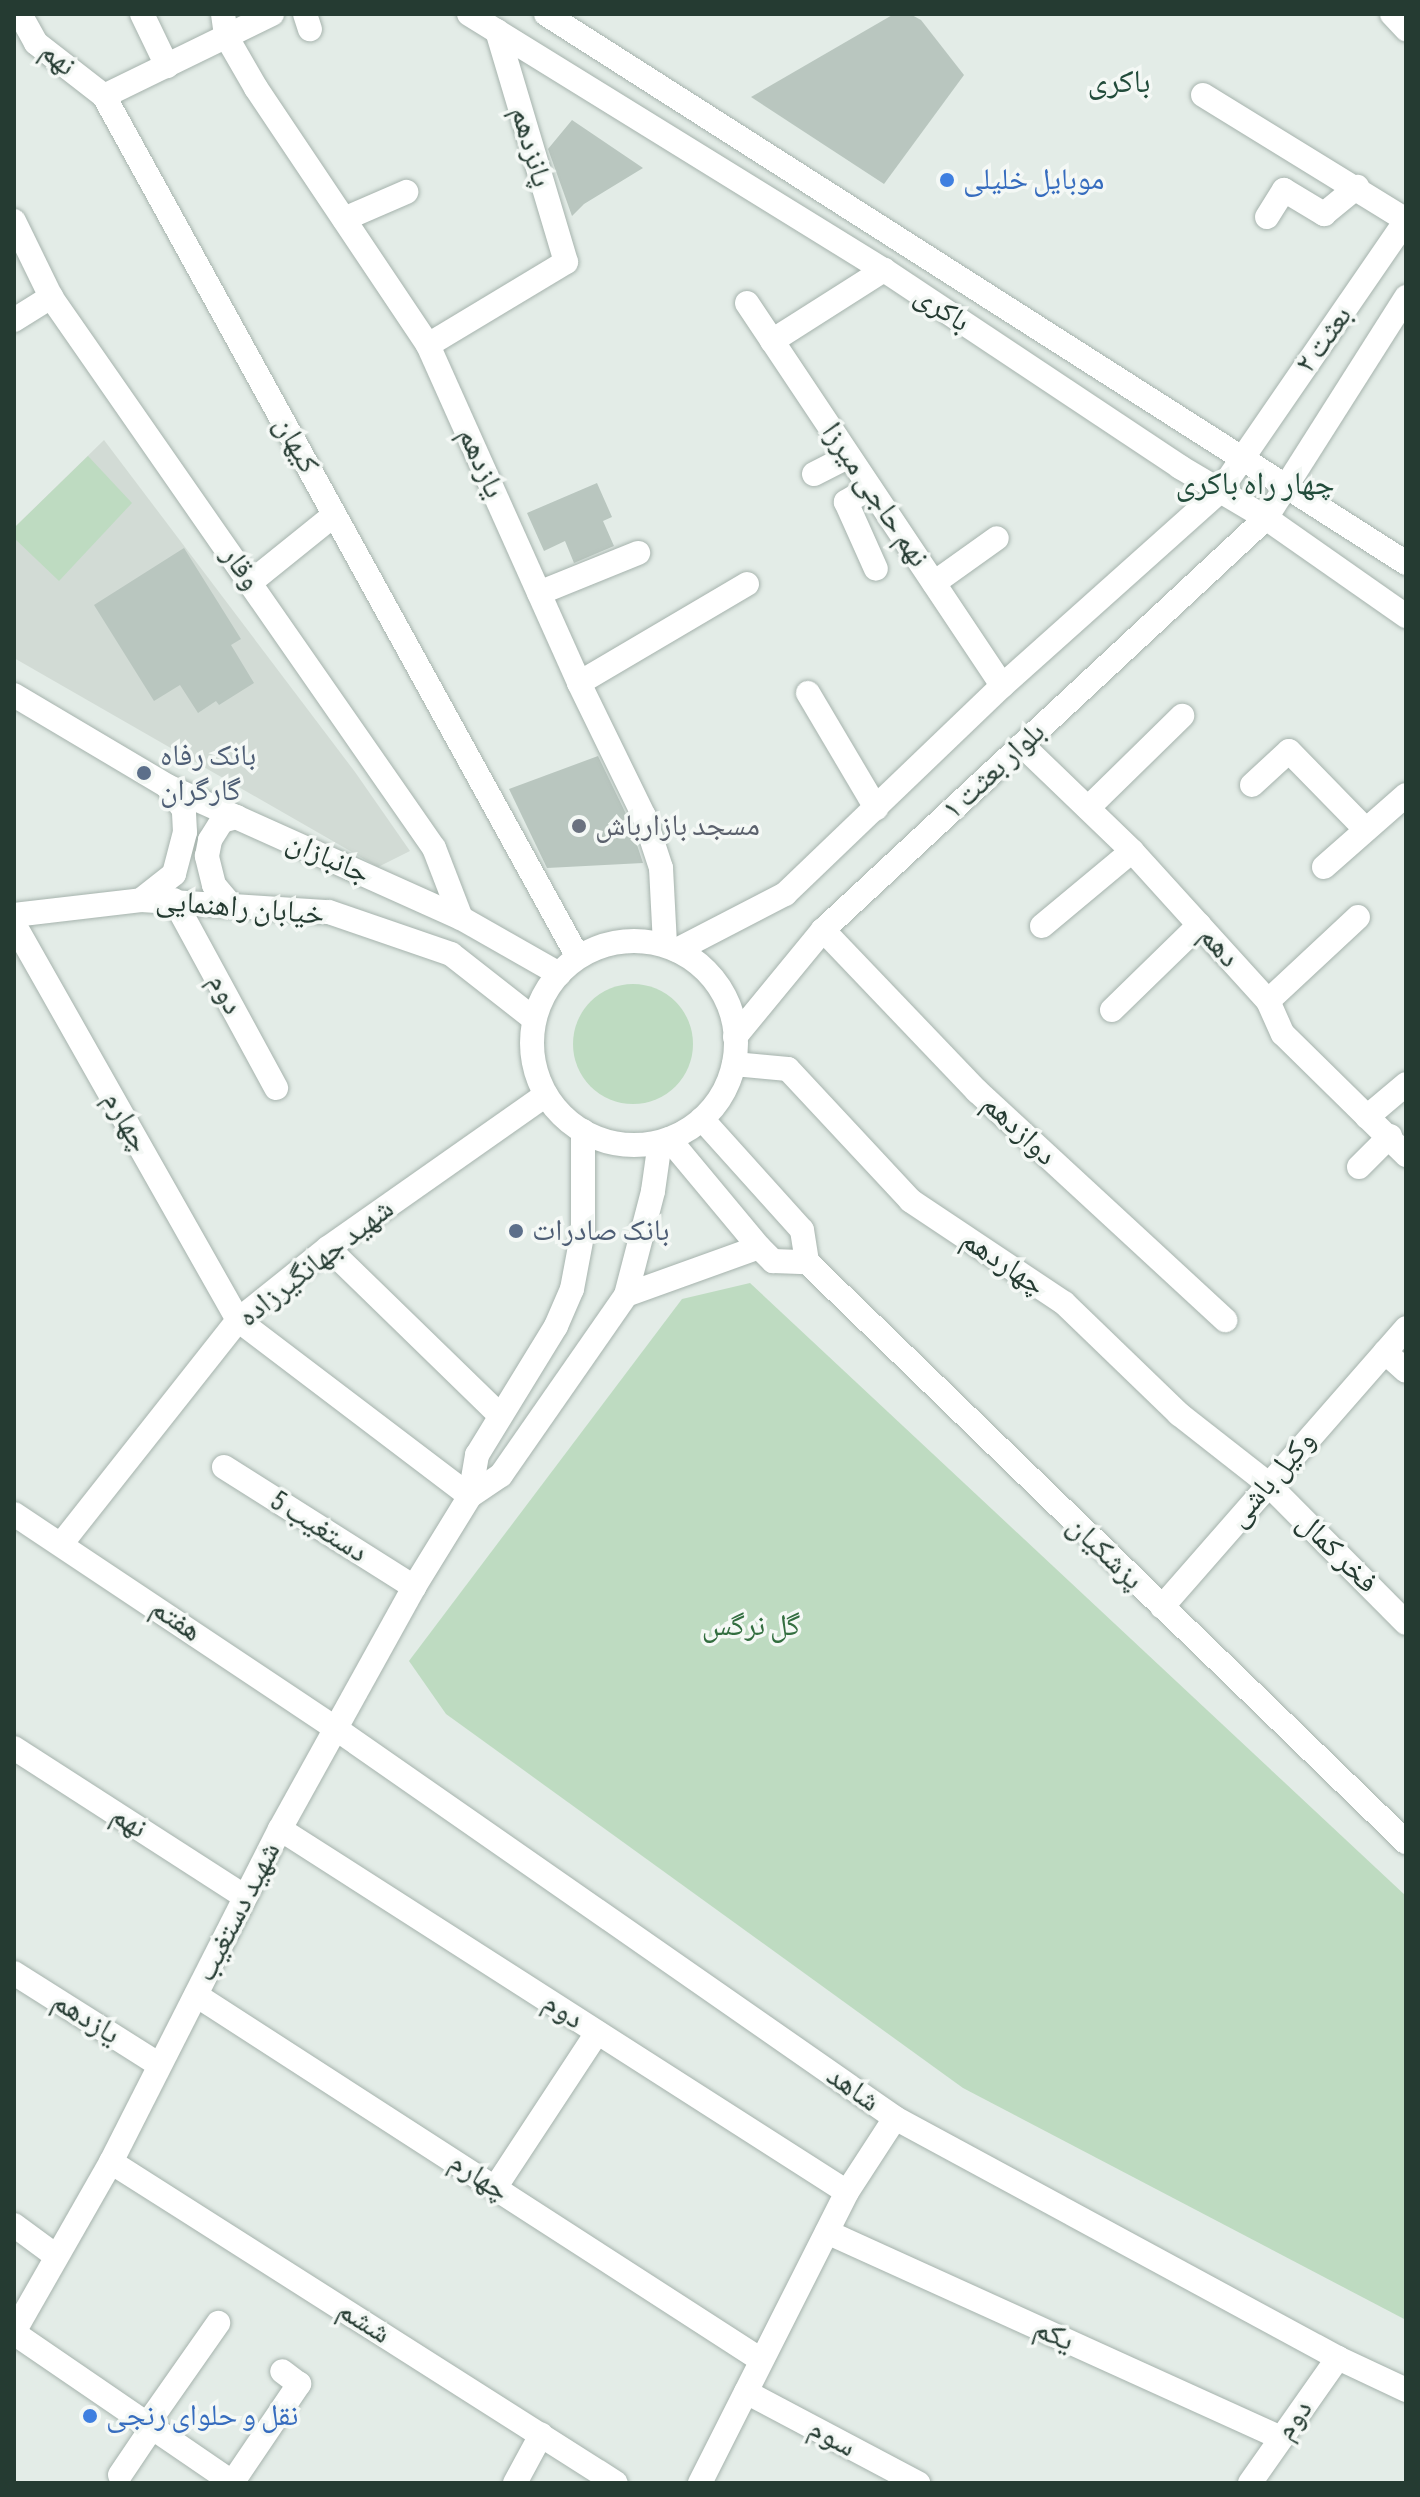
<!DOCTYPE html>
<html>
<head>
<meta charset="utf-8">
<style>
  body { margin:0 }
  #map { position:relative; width:1420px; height:2497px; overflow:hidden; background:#e3ece7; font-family:"Sofia Sans Condensed","Noto Naskh Arabic",sans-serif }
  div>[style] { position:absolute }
  .built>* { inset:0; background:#d2dbd5 }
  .green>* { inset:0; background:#bedbc1 }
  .round { border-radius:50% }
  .building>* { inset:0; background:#b9c6bf }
  .roads { filter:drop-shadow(0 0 2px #a6b3ad) drop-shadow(0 0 2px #a6b3ad) }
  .minor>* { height:24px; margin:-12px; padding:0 12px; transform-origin:12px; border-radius:12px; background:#fff }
  .tertiary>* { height:24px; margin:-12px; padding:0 12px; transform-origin:12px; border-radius:12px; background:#fff }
  .secondary>* { height:24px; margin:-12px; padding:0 12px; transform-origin:12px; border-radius:12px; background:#fff }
  .secondary>.ring { margin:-12px; padding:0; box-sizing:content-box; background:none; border:24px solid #fff; border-radius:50% }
  .dots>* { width:22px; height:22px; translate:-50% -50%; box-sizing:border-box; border:4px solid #f4f8f5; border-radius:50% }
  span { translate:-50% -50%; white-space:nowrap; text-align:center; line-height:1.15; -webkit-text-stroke:7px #f4f8f5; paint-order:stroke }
  .street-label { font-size:30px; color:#253b32 }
  .shop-label { font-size:30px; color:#366cbe }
  .left { translate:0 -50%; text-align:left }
  .service-label { font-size:30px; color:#4e5e75 }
  .worship-label { font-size:30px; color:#5b616d }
  .park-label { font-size:30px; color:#336e40 }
  .neighbourhood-label { font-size:32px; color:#224c3b }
  .frame { position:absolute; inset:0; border:16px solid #253b32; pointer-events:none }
</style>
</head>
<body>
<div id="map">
  <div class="built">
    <div style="clip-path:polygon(104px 440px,355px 772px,410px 851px,378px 867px,14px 658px,14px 528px)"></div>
  </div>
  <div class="green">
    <div style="clip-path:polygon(88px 456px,132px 503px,59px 581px,14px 538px,14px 528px)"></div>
    <div class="round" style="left:573px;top:984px;width:120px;height:120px"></div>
    <div style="clip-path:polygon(750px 1283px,1406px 1896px,1406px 2320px,963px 2088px,446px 1714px,409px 1661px,682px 1299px)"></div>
  </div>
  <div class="building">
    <div style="clip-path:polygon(894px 14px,910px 14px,921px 20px,964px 75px,884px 184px,751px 97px)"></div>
    <div style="clip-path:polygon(572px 120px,643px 168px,584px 204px,572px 216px,548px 149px)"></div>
    <div style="clip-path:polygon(597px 483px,612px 517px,603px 521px,614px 546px,574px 563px,565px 541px,544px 551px,527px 513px)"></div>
    <div style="clip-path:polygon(184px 548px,241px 639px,231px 645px,254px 683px,219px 705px,216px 701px,198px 713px,180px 685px,154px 701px,94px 605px)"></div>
    <div style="clip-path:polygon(598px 756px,628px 818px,643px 863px,547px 868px,509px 789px)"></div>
  </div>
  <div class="roads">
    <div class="minor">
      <div style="left:20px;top:14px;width:33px;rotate:61deg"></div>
      <div style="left:36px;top:43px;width:86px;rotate:37.9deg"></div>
      <div style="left:104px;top:96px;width:983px;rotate:61.17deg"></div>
      <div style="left:142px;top:14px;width:58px;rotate:64.3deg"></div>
      <div style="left:223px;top:14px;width:22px;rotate:82deg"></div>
      <div style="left:226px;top:36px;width:60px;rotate:60deg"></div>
      <div style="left:256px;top:88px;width:309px;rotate:56.2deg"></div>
      <div style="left:428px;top:345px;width:370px;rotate:65.9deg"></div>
      <div style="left:579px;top:683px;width:148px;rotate:64deg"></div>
      <div style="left:644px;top:816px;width:55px;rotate:71.9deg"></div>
      <div style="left:661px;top:868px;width:77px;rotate:87deg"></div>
      <div style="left:305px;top:14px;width:16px;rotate:72deg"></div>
      <div style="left:1392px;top:14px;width:21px;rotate:47deg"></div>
      <div style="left:1203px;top:95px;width:238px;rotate:31.6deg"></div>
      <div style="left:104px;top:96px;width:187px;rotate:-26deg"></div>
      <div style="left:1267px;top:217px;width:32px;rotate:-58deg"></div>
      <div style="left:1284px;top:190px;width:47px;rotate:31deg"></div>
      <div style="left:1324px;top:214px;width:43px;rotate:-39.3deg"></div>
      <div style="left:344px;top:219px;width:68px;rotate:-23.5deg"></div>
      <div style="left:14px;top:221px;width:85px;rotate:64deg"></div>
      <div style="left:51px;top:297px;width:671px;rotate:55.2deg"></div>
      <div style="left:434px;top:848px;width:75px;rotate:68.9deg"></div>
      <div style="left:747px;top:303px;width:460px;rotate:56.3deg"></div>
      <div style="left:14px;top:320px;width:44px;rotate:-31.9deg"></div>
      <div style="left:772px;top:341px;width:133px;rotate:-32.4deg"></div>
      <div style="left:428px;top:345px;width:161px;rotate:-31deg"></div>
      <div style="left:566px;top:262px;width:241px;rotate:-106.6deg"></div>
      <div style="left:814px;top:474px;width:39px;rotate:-27deg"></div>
      <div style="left:870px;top:488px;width:28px;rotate:150deg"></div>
      <div style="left:846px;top:502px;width:73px;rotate:65.9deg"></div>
      <div style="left:251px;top:582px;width:107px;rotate:-38.9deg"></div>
      <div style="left:934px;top:583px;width:77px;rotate:-35.5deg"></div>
      <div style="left:539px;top:593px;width:107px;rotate:-22deg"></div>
      <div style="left:579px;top:683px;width:195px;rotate:-30.5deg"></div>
      <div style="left:808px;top:693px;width:134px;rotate:59.4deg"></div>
      <div style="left:1022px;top:745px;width:153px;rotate:43.9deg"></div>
      <div style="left:1132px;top:851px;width:202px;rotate:47.8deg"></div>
      <div style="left:1268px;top:1001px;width:36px;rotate:66deg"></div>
      <div style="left:1283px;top:1034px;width:173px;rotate:44.5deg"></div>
      <div style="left:1252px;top:785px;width:50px;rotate:-42.6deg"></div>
      <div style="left:1289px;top:751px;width:110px;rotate:45.7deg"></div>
      <div style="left:1088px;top:808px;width:132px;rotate:-44.4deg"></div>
      <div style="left:1324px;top:867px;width:109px;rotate:-41.3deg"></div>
      <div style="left:174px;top:900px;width:214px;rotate:61.5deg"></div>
      <div style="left:14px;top:924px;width:455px;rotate:60.5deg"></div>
      <div style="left:238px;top:1320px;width:291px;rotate:37.2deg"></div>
      <div style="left:1042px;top:926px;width:117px;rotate:-39.8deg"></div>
      <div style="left:823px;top:930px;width:223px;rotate:46.3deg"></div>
      <div style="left:977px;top:1091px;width:338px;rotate:42.7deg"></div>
      <div style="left:1268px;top:1001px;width:123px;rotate:-43deg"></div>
      <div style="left:1112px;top:1010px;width:122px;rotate:-44.3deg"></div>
      <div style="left:734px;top:1064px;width:54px;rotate:5.3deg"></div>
      <div style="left:788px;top:1069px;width:180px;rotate:47deg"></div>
      <div style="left:911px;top:1201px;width:184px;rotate:33.7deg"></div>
      <div style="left:1064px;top:1303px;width:160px;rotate:44deg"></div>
      <div style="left:1179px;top:1414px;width:112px;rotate:38.1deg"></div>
      <div style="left:1267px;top:1483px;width:197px;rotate:45.2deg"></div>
      <div style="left:1367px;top:1117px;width:51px;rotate:-40.2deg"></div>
      <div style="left:1359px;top:1167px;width:44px;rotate:-45deg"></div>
      <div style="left:328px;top:1248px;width:240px;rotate:44.2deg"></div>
      <div style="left:1385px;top:1352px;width:28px;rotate:42deg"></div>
      <div style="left:224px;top:1467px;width:225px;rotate:32.3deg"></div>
      <div style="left:14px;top:1514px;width:386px;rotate:33.7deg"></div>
      <div style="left:335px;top:1728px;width:682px;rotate:34.85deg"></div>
      <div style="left:895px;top:2118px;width:504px;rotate:28.45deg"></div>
      <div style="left:1338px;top:2358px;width:75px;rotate:25.2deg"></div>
      <div style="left:62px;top:1543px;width:284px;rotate:-51.7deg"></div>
      <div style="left:238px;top:1320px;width:115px;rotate:-38.7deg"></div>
      <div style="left:328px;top:1248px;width:266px;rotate:-35.1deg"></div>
      <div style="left:1162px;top:1607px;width:371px;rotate:-48.8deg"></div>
      <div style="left:14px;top:1748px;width:274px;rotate:32.8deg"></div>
      <div style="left:280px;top:1829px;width:673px;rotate:32.63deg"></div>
      <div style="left:14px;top:1973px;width:170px;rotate:32.3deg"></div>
      <div style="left:196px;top:1995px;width:673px;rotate:32.86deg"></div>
      <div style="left:111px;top:2162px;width:598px;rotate:32.44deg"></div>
      <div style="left:495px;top:2188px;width:186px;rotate:-56.7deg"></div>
      <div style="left:14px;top:2225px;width:52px;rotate:36.4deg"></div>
      <div style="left:827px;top:2232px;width:499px;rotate:24.4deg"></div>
      <div style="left:14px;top:2333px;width:265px;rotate:34.4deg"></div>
      <div style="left:746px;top:2392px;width:195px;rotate:27.9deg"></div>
      <div style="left:146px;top:2426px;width:126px;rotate:-55deg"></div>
      <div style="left:120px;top:2475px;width:55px;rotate:-56deg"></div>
      <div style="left:232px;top:2483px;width:120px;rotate:-55.9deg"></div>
      <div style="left:299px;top:2384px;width:21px;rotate:-143deg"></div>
      <div style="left:515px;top:2483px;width:55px;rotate:-61.6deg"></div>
      <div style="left:700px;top:2483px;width:326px;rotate:-63.2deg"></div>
      <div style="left:847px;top:2192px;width:88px;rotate:-57deg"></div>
      <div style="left:1250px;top:2483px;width:153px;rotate:-54.9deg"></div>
    </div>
    <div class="tertiary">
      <div style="left:702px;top:1119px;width:149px;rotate:48deg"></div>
      <div style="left:802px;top:1230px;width:32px;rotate:81deg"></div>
      <div style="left:807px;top:1262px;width:834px;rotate:44.08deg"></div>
      <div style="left:669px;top:1139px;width:141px;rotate:50.2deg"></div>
      <div style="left:759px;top:1247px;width:20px;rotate:45deg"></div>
      <div style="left:773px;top:1261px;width:34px;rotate:2deg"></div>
    </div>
    <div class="secondary">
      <div style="left:469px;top:14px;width:488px;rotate:31.7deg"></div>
      <div style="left:884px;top:270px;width:356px;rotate:33.6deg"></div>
      <div style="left:1180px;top:467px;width:100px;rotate:30.7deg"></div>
      <div style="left:1266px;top:518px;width:171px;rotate:35deg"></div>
      <div style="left:546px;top:14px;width:1020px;rotate:32.55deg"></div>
      <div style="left:14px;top:695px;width:178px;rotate:30.7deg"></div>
      <div style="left:167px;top:786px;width:322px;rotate:24.2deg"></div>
      <div style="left:461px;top:918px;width:113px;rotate:29.7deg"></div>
      <div style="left:141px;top:900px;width:42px;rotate:-38.2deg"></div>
      <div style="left:174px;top:874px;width:43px;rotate:-75.3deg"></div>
      <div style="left:185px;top:832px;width:22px;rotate:-93deg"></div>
      <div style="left:184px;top:810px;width:28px;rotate:-125deg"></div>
      <div style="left:230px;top:904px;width:25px;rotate:-130deg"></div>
      <div style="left:214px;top:885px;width:30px;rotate:-104deg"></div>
      <div style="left:207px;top:856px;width:16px;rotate:-79deg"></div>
      <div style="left:210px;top:840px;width:22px;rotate:-58deg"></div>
      <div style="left:222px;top:821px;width:15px;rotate:-16deg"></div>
      <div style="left:14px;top:915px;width:128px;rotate:-6.7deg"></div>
      <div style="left:141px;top:900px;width:188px;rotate:3.7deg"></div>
      <div style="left:329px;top:912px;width:129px;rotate:19deg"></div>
      <div style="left:451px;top:954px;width:105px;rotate:38.1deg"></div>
      <div class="ring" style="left:532px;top:941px;width:180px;height:180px"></div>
      <div style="left:677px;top:950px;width:122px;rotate:-27.4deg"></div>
      <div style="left:785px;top:894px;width:301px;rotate:-43.8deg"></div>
      <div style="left:1002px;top:686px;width:292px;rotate:-41.8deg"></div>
      <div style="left:1220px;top:491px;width:329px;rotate:-55.5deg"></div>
      <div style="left:735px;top:1037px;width:139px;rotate:-50.6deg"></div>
      <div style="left:823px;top:930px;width:605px;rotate:-42.92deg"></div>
      <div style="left:1266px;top:518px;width:262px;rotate:-57.6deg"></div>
      <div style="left:626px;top:1295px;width:141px;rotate:-19.8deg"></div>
      <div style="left:470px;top:1496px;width:37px;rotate:-34deg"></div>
      <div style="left:501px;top:1475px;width:219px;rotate:-55.2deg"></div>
      <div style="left:626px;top:1295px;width:107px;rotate:-75.4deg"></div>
      <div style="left:653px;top:1191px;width:49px;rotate:-81.9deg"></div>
      <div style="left:14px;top:2332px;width:196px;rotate:-60.3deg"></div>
      <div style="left:111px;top:2162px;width:373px;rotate:-63.1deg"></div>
      <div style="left:280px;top:1829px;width:277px;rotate:-61deg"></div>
      <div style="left:414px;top:1587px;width:107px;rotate:-58.4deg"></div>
      <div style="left:470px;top:1496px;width:42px;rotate:-80.3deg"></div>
      <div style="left:477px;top:1455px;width:151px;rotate:-58.5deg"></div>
      <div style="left:556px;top:1326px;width:40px;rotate:-66.6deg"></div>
      <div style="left:572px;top:1289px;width:59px;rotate:-79.3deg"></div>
      <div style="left:583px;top:1231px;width:100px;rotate:-90deg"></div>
    </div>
  </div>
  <div class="dots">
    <div style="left:947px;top:180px;background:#3f7fe0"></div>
    <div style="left:144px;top:773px;background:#5c6f8a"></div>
    <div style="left:579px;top:826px;background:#6b7280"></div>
    <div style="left:516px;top:1231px;background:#5c6f8a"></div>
    <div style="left:90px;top:2416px;background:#3f7fe0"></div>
  </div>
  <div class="street-label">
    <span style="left:58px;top:59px;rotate:40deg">نهم</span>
    <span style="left:531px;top:147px;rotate:74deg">پانزدهم</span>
    <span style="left:942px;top:309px;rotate:34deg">باکری</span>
    <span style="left:1324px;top:340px;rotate:-55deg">بعثت ۲</span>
    <span style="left:296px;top:445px;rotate:61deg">کیهان</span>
    <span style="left:481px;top:463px;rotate:66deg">یازدهم</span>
    <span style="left:875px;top:495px;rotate:56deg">نهم حاجی میرزا</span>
    <span style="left:241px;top:568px;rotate:55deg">وقار</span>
    <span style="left:994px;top:771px;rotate:-43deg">بلوار بعثت ۱</span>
    <span style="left:328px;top:858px;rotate:24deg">جانبازان</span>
    <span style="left:240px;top:908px;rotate:5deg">خیابان راهنمایی</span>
    <span style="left:1219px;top:947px;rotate:48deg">دهم</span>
    <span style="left:225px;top:994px;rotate:61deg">دوم</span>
    <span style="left:126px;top:1122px;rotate:60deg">چهارم</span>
    <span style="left:1019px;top:1130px;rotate:43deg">دوازدهم</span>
    <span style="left:316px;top:1263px;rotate:-38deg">شهید جهانگیرزاده</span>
    <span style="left:1003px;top:1263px;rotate:34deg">چهاردهم</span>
    <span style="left:1272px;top:1479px;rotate:-49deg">وکیل باشی</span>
    <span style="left:319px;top:1527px;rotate:32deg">دستغیب 5</span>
    <span style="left:1105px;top:1553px;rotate:44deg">پزشکیان</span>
    <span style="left:1337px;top:1553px;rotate:45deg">فخر کمال</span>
    <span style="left:176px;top:1620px;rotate:34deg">هفتم</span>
    <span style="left:129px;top:1822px;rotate:33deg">نهم</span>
    <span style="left:238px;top:1912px;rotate:-63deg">شهید دستغیب</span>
    <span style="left:563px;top:2011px;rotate:33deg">دوم</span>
    <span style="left:86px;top:2018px;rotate:32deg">یازدهم</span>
    <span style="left:853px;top:2089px;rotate:35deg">شاهد</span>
    <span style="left:479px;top:2177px;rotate:33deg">چهارم</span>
    <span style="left:364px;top:2322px;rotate:32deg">ششم</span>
    <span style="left:1054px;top:2335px;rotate:24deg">یکم</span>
    <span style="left:1294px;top:2420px;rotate:-55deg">دوم</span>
    <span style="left:832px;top:2438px;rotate:28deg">سوم</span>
  </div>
  <div class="shop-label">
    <span class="left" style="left:963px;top:180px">موبایل خلیلی</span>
    <span class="left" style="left:106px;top:2416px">نقل و حلوای رنجی</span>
  </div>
  <div class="service-label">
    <span class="left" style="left:160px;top:773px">بانک رفاه<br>گارگران</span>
    <span class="left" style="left:532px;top:1231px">بانک صادرات</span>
  </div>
  <div class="worship-label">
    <span class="left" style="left:595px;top:826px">مسجد بازارباش</span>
  </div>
  <div class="park-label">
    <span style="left:751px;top:1626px">گل نرگس</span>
  </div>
  <div class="neighbourhood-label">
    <span style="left:1119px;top:83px">باکری</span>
    <span style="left:1255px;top:485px">چهار راه باکری</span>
  </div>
  <div class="frame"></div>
</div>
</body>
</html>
